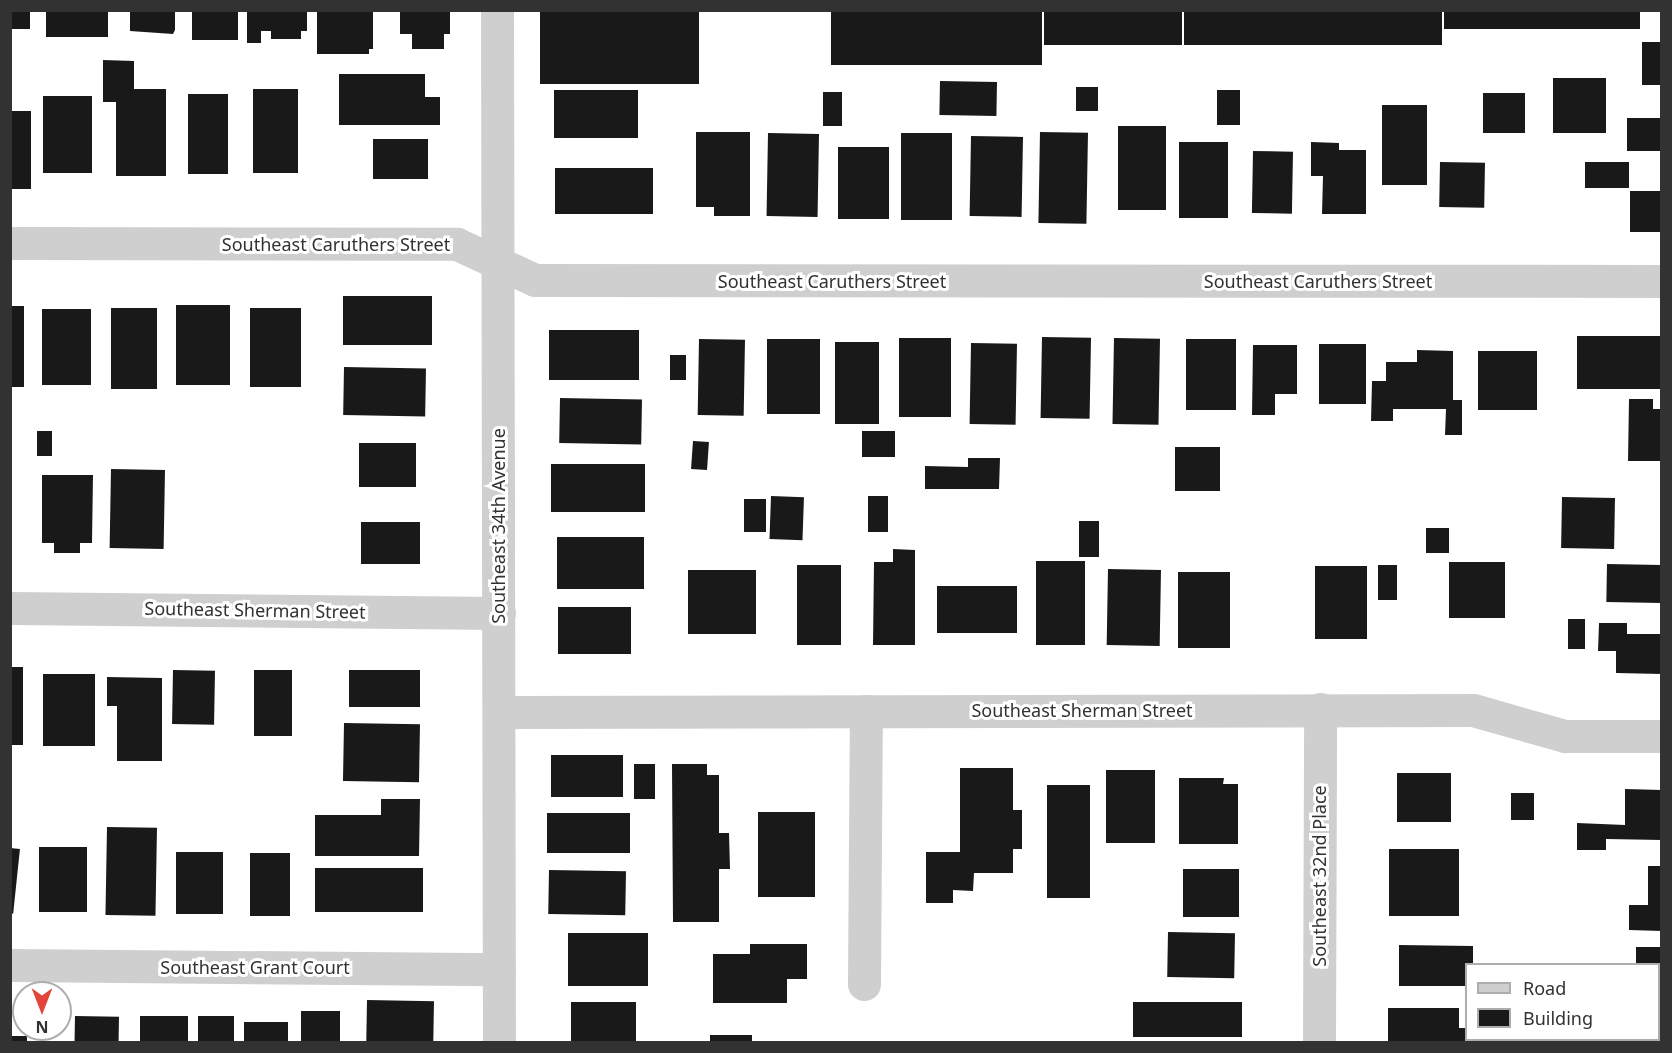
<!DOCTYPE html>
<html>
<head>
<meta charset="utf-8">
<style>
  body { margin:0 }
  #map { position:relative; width:1672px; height:1053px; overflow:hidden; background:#fff; font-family:"Noto Sans",sans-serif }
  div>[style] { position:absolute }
  .building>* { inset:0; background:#191919; transform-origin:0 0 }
  .minor>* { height:33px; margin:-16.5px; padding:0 16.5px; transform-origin:16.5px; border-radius:16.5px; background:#cfcfcf }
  span { translate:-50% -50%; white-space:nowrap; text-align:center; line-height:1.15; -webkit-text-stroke:6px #fff; paint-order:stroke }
  .street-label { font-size:18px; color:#323232 }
  .frame { position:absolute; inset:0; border:12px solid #323232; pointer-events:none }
  .legend { position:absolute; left:1465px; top:963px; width:195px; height:78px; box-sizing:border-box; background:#fff; border:2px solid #adadad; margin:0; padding:8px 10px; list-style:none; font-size:18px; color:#323232 }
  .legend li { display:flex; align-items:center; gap:12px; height:30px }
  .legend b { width:30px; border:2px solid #adadad }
  .north { position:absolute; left:12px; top:981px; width:60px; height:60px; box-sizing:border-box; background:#fff; border:2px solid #adadad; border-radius:50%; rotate:180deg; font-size:16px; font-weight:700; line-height:24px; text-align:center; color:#323232 }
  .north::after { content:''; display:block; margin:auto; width:21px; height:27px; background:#e3453a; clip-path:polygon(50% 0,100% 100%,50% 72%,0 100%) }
</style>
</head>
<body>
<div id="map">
  <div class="building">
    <div style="left:10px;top:10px;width:20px;height:19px"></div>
    <div style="left:46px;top:10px;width:62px;height:27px"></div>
    <div style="clip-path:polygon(130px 10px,175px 10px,175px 30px,173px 34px,130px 31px)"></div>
    <div style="left:192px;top:10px;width:46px;height:30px"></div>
    <div style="clip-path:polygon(247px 10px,307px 10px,307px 31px,301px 31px,301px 39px,271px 39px,271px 31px,261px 31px,261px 43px,247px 43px)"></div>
    <div style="clip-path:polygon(317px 10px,373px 10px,373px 49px,369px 49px,369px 54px,317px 54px)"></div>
    <div style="clip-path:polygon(400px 10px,450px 10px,450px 34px,444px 34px,444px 49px,412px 49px,412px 34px,400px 34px)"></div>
    <div style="left:540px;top:10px;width:159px;height:74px"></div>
    <div style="left:831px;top:10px;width:211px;height:55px"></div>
    <div style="left:1044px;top:10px;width:138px;height:35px"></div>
    <div style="left:1184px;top:10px;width:258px;height:35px"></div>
    <div style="left:1444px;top:10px;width:196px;height:19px"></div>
    <div style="left:1642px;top:42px;width:20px;height:43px"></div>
    <div style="clip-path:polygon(103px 60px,134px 61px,134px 89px,166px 89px,166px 176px,116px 176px,116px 102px,103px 102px)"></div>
    <div style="clip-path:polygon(339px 74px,425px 74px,425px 97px,440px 97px,440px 125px,339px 125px)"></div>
    <div style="left:1553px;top:78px;width:53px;height:55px"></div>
    <div style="left:940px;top:81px;width:57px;height:34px;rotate:1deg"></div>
    <div style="left:1076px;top:87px;width:22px;height:24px"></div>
    <div style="left:253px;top:89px;width:45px;height:84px"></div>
    <div style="left:554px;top:90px;width:84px;height:48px"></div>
    <div style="left:1217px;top:90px;width:23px;height:35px"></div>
    <div style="left:823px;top:92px;width:19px;height:34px"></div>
    <div style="left:1483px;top:93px;width:42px;height:40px"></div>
    <div style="left:188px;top:94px;width:40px;height:80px"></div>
    <div style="left:43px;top:96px;width:49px;height:77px"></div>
    <div style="left:1382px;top:105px;width:45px;height:80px"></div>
    <div style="left:10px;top:111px;width:21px;height:78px"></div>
    <div style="left:1627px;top:118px;width:35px;height:33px"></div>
    <div style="left:1118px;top:126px;width:48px;height:84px"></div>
    <div style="clip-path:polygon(696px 132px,750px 132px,750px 216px,714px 216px,714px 207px,696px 207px)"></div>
    <div style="left:1040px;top:132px;width:48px;height:91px;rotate:1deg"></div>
    <div style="left:768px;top:133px;width:51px;height:83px;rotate:1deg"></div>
    <div style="left:901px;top:133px;width:51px;height:87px"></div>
    <div style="left:971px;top:136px;width:52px;height:80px;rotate:1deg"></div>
    <div style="left:373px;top:139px;width:55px;height:40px"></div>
    <div style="left:1179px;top:142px;width:49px;height:76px"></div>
    <div style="clip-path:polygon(1311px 142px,1339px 143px,1339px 150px,1366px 150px,1366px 214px,1322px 214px,1323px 176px,1311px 176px)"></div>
    <div style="left:838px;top:147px;width:51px;height:72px"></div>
    <div style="left:1253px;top:151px;width:40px;height:62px;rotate:1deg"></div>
    <div style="left:1440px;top:162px;width:45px;height:45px;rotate:1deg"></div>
    <div style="left:1585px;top:162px;width:44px;height:26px"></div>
    <div style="left:555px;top:168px;width:98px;height:46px"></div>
    <div style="left:1630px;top:191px;width:32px;height:41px"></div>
    <div style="left:343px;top:296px;width:89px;height:49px"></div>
    <div style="left:176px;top:305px;width:54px;height:80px"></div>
    <div style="left:10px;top:306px;width:14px;height:81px"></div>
    <div style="left:111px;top:308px;width:46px;height:81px"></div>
    <div style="left:250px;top:308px;width:51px;height:79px"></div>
    <div style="left:42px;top:309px;width:49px;height:76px"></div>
    <div style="left:549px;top:330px;width:90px;height:50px"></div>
    <div style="left:1577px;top:336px;width:85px;height:53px"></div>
    <div style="left:1042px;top:337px;width:49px;height:81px;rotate:1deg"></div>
    <div style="left:899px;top:338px;width:52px;height:79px"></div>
    <div style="left:1114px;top:338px;width:46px;height:86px;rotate:1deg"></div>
    <div style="left:699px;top:339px;width:46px;height:76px;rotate:1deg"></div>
    <div style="left:767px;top:339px;width:53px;height:75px"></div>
    <div style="left:1186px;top:339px;width:50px;height:71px"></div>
    <div style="left:835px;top:342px;width:44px;height:82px"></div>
    <div style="left:971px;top:343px;width:46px;height:81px;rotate:1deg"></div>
    <div style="left:1319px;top:344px;width:47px;height:60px"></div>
    <div style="clip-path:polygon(1253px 345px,1297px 345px,1297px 394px,1275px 394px,1275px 415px,1252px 415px)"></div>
    <div style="clip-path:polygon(1417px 350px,1453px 351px,1453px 400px,1462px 400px,1462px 435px,1445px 435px,1446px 409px,1393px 409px,1393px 421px,1371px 421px,1372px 381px,1386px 381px,1386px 362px,1417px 362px)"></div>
    <div style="left:1478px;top:351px;width:59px;height:59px"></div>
    <div style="left:670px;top:355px;width:16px;height:25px"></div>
    <div style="left:344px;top:367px;width:82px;height:48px;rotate:1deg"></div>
    <div style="left:560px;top:398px;width:82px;height:45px;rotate:1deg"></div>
    <div style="clip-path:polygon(1629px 399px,1653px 399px,1653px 409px,1662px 409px,1662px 461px,1628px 461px)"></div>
    <div style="left:37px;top:431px;width:15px;height:25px"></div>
    <div style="left:862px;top:431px;width:33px;height:26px"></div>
    <div style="left:693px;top:441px;width:16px;height:28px;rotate:4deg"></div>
    <div style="left:359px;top:443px;width:57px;height:44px"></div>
    <div style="left:1175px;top:447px;width:45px;height:44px"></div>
    <div style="clip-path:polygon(968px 458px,1000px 458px,999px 489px,925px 489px,925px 466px,968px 467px)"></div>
    <div style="left:551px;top:464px;width:94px;height:48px"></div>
    <div style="left:111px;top:469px;width:54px;height:79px;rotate:1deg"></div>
    <div style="clip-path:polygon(42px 475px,93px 475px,92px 543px,80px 543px,80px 553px,54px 553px,54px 543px,42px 543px)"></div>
    <div style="left:771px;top:496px;width:33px;height:43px;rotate:2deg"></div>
    <div style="left:868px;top:496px;width:20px;height:36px"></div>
    <div style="left:1562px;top:497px;width:53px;height:51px;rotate:1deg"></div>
    <div style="left:744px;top:499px;width:22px;height:33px"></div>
    <div style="left:1079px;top:521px;width:20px;height:36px"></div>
    <div style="left:361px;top:522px;width:59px;height:42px"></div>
    <div style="left:1426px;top:528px;width:23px;height:25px"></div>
    <div style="left:557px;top:537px;width:87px;height:52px"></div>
    <div style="clip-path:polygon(893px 549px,915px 550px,915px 645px,873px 645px,874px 562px,893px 562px)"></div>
    <div style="left:1036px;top:561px;width:49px;height:84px"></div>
    <div style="left:1449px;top:562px;width:56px;height:56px"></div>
    <div style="left:1607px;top:564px;width:55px;height:38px;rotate:1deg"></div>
    <div style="left:797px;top:565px;width:44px;height:80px"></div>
    <div style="left:1378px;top:565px;width:19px;height:35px"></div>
    <div style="left:1315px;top:566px;width:52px;height:73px"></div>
    <div style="left:1108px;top:569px;width:53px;height:76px;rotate:1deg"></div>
    <div style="left:688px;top:570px;width:68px;height:64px"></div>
    <div style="left:1178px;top:572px;width:52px;height:76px"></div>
    <div style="left:937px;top:586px;width:80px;height:47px"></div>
    <div style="left:558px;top:607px;width:73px;height:47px"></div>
    <div style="left:1568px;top:619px;width:17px;height:30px"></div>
    <div style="clip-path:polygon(1599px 623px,1627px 623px,1627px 634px,1662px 634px,1662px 674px,1616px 673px,1616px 651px,1598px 651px)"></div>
    <div style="left:10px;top:667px;width:13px;height:78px"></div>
    <div style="left:173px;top:670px;width:42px;height:54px;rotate:1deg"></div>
    <div style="left:254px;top:670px;width:38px;height:66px"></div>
    <div style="left:349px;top:670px;width:71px;height:37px"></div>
    <div style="left:43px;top:674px;width:52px;height:72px"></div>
    <div style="clip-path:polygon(107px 677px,162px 678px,162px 761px,117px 761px,117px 706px,107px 706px)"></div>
    <div style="left:344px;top:723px;width:76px;height:58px;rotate:1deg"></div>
    <div style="left:551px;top:755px;width:72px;height:42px"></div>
    <div style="left:634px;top:764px;width:21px;height:35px"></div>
    <div style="clip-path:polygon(672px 764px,707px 764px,707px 775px,719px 775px,719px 833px,729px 833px,730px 869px,719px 869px,719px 922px,673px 922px)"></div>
    <div style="clip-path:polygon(960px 768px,1013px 768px,1013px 810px,1022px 810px,1022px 849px,1013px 849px,1013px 873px,974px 873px,973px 891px,953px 890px,953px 903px,926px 903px,926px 852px,960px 852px)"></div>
    <div style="left:1106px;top:770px;width:49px;height:73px"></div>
    <div style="left:1397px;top:773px;width:54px;height:49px"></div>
    <div style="clip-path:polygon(1179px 778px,1224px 778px,1223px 784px,1238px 784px,1238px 844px,1179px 844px)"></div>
    <div style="left:1047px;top:785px;width:43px;height:113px"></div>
    <div style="clip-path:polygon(1625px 789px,1662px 790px,1662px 840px,1606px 839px,1606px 850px,1577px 850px,1577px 823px,1625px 825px)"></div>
    <div style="left:1511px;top:793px;width:23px;height:27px"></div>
    <div style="clip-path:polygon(381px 799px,420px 799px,419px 856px,315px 856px,315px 815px,381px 815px)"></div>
    <div style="left:758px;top:812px;width:57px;height:85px"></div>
    <div style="left:547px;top:813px;width:83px;height:40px"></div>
    <div style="left:107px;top:827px;width:50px;height:88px;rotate:1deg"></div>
    <div style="left:39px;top:847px;width:48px;height:65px"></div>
    <div style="left:10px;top:848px;width:10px;height:65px;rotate:6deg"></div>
    <div style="left:1389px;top:849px;width:70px;height:67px"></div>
    <div style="left:176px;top:852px;width:47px;height:62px"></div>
    <div style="left:250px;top:853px;width:40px;height:63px"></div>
    <div style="clip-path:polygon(1648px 866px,1662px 866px,1662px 931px,1629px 930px,1629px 905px,1648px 905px)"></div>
    <div style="left:315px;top:868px;width:108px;height:44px"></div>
    <div style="left:1183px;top:869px;width:56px;height:48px"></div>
    <div style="left:549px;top:870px;width:77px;height:44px;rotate:1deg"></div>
    <div style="left:1168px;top:932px;width:67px;height:45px;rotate:1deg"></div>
    <div style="left:568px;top:933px;width:80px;height:53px"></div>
    <div style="clip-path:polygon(750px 944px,807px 944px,807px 979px,787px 979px,787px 1003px,713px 1003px,713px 954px,750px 954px)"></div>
    <div style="clip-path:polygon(1399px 945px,1473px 946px,1473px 964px,1466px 964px,1466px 986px,1399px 986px)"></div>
    <div style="clip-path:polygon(1636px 947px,1662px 947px,1662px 996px,1658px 964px,1636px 964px)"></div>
    <div style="left:367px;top:1000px;width:67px;height:42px;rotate:1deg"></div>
    <div style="left:571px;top:1002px;width:65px;height:40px"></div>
    <div style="left:1133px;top:1002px;width:109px;height:35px"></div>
    <div style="clip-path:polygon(1388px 1008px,1459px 1008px,1459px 1028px,1466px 1028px,1466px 1040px,1497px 1042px,1388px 1042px)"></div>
    <div style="left:301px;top:1011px;width:39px;height:31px"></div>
    <div style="left:75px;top:1016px;width:44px;height:26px;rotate:1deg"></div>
    <div style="left:140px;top:1016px;width:48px;height:26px"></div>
    <div style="left:198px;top:1016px;width:36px;height:26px"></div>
    <div style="left:244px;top:1022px;width:44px;height:20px"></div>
    <div style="clip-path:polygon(1658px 1032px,1662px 1042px,1646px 1042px,1658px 1040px)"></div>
    <div style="left:710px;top:1035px;width:42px;height:7px"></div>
    <div style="left:10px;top:1036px;width:17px;height:6px"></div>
    <div style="left:1579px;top:1040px;width:38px;height:2px"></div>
  </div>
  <div class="minor">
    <div style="left:497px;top:10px;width:1032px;rotate:89.89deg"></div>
    <div style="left:10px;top:243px;width:447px;rotate:0.1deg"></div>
    <div style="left:457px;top:244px;width:86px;rotate:24.8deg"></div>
    <div style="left:535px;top:280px;width:1127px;rotate:0.05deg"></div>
    <div style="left:10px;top:608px;width:489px;rotate:0.6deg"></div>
    <div style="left:499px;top:712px;width:974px;rotate:-0.12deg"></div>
    <div style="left:1473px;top:710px;width:96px;rotate:15.8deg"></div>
    <div style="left:1565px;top:736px;width:97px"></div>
    <div style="left:10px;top:965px;width:489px;rotate:0.5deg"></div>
    <div style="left:864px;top:984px;width:273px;rotate:-89.6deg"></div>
    <div style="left:1319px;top:1042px;width:333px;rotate:-89.8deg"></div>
  </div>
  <div class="street-label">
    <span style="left:336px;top:244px">Southeast Caruthers Street</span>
    <span style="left:832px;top:281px">Southeast Caruthers Street</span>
    <span style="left:1318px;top:281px">Southeast Caruthers Street</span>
    <span style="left:498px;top:526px;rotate:-90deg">Southeast 34th Avenue</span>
    <span style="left:255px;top:610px;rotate:1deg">Southeast Sherman Street</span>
    <span style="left:1082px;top:710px">Southeast Sherman Street</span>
    <span style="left:1319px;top:876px;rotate:-90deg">Southeast 32nd Place</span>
    <span style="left:255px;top:967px">Southeast Grant Court</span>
  </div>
  <div class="frame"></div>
  <ul class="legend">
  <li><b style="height:8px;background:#cfcfcf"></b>Road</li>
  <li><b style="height:16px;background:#191919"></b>Building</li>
  </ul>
  <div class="north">N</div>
</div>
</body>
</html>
